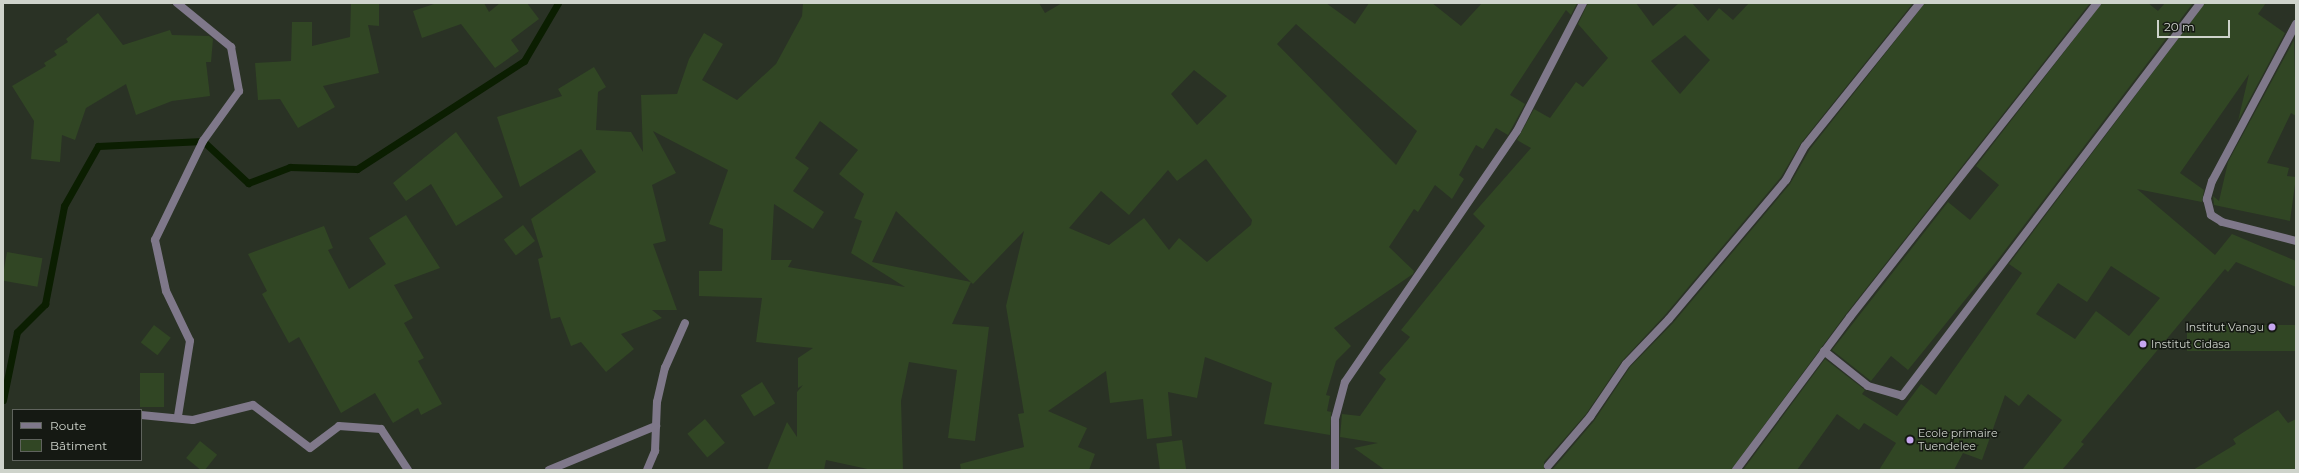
<!DOCTYPE html>
<html>
<head>
<meta charset="utf-8">
<style>
  body { margin:0 }
  #map { position:relative; width:2299px; height:473px; overflow:hidden; background:#2a3225; font-family:Montserrat,sans-serif }
  div>[style] { position:absolute }
  .stream>* { height:7px; margin:-3.5px; padding:0 3.5px; transform-origin:3.5px; border-radius:3.5px; background:#0b1e01 }
  .building>* { inset:0; background:#314624; transform-origin:0 0 }
  .minor>* { height:8px; margin:-4px; padding:0 4px; transform-origin:4px; border-radius:4px; background:#7f788a }
  .dots>* { width:11px; height:11px; translate:-50% -50%; box-sizing:border-box; border:2px solid #151913; border-radius:50% }
  span { translate:-50% -50%; white-space:nowrap; text-align:center; line-height:1.15; -webkit-text-stroke:3px #151913; paint-order:stroke }
  .poi-label { font-size:11px; color:#ced3cb }
  .right { translate:-100% -50%; text-align:right }
  .left { translate:0 -50%; text-align:left }
  .frame { position:absolute; inset:0; border:4px solid #ced3cb; pointer-events:none }
  .legend { position:absolute; left:12px; top:409px; width:130px; height:52px; box-sizing:border-box; background:#151913; border:1px solid #5f635d; margin:0; padding:5px 7px; list-style:none; font-size:12px; color:#ced3cb }
  .legend li { display:flex; align-items:center; gap:8px; height:20px }
  .legend b { width:20px; border:1px solid #5f635d }
  .scale { position:absolute; left:2157px; top:20px; width:73px; height:18px; box-sizing:border-box; border:2px solid #ced3cb; border-top:0; padding-left:5px; font-size:12px; line-height:14px; white-space:nowrap; color:#ced3cb; -webkit-text-stroke:3px #151913; paint-order:stroke }
</style>
</head>
<body>
<div id="map">
  <div class="stream">
    <div style="left:3px;top:400px;width:69px;rotate:-78.4deg"></div>
    <div style="left:17px;top:332px;width:40px;rotate:-45deg"></div>
    <div style="left:45px;top:304px;width:100px;rotate:-79deg"></div>
    <div style="left:64px;top:206px;width:69px;rotate:-60.5deg"></div>
    <div style="left:98px;top:146px;width:105px;rotate:-2.7deg"></div>
    <div style="left:203px;top:141px;width:62px;rotate:43deg"></div>
    <div style="left:248px;top:183px;width:45px;rotate:-20.9deg"></div>
    <div style="left:290px;top:167px;width:67px;rotate:1.7deg"></div>
    <div style="left:357px;top:169px;width:199px;rotate:-32.9deg"></div>
    <div style="left:524px;top:61px;width:67px;rotate:-59.6deg"></div>
  </div>
  <div class="building">
    <div style="clip-path:polygon(351px 3px,379px 3px,379px 26px,368px 25px,379px 73px,323px 86px,335px 107px,298px 128px,280px 99px,258px 100px,255px 63px,291px 61px,292px 22px,312px 22px,312px 46px,350px 37px)"></div>
    <div style="clip-path:polygon(437px 3px,484px 3px,489px 12px,500px 3px,527px 3px,539px 19px,511px 40px,519px 51px,495px 68px,461px 24px,422px 38px,413px 11px)"></div>
    <div style="clip-path:polygon(evenodd,803px 3px,1039px 3px,1045px 13px,1062px 3px,1326px 3px,1355px 24px,1369px 3px,1432px 3px,1461px 26px,1482px 3px,1577px 3px,1571px 15px,1566px 10px,1510px 95px,1525px 104px,1508px 135px,1496px 128px,1483px 149px,1476px 145px,1459px 175px,1464px 179px,1452px 199px,1435px 185px,1418px 212px,1414px 209px,1389px 247px,1414px 271px,1413px 274px,1334px 328px,1351px 346px,1336px 361px,1326px 395px,1330px 396px,1327px 411px,1331px 412px,1330px 435px,1264px 424px,1272px 383px,1205px 357px,1197px 398px,1168px 392px,1172px 436px,1147px 439px,1143px 399px,1110px 403px,1106px 371px,1048px 411px,1087px 428px,1078px 447px,1095px 454px,1089px 470px,961px 470px,960px 464px,1024px 447px,1018px 414px,1024px 413px,1006px 306px,1024px 231px,973px 284px,896px 211px,872px 262px,971px 282px,952px 324px,989px 327px,975px 441px,948px 438px,957px 370px,909px 362px,901px 401px,903px 470px,872px 470px,826px 460px,824px 470px,767px 470px,787px 422px,797px 437px,797px 392px,803px 385px,798px 388px,798px 358px,813px 348px,756px 342px,762px 298px,699px 296px,699px 271px,722px 271px,723px 229px,709px 224px,728px 170px,653px 131px,676px 173px,652px 185px,666px 241px,653px 244px,677px 310px,652px 310px,662px 318px,621px 334px,634px 349px,606px 372px,581px 342px,571px 346px,560px 317px,551px 319px,538px 259px,543px 257px,531px 219px,596px 172px,581px 149px,520px 187px,497px 117px,562px 96px,558px 89px,594px 67px,606px 87px,598px 92px,596px 130px,631px 132px,643px 152px,641px 95px,677px 94px,689px 59px,704px 33px,723px 44px,702px 80px,737px 100px,776px 64px,802px 16px,803px 3px,1296px 24px,1417px 131px,1396px 165px,1277px 44px,1296px 24px,803px 3px,1194px 70px,1227px 96px,1197px 125px,1171px 94px,1194px 70px,803px 3px,820px 121px,858px 150px,839px 174px,864px 194px,854px 218px,862px 221px,851px 253px,905px 287px,788px 267px,792px 260px,771px 260px,774px 204px,813px 229px,824px 212px,793px 191px,809px 168px,795px 158px,820px 121px,803px 3px,1206px 159px,1252px 220px,1251px 225px,1207px 262px,1179px 238px,1169px 250px,1144px 218px,1109px 245px,1069px 228px,1101px 191px,1129px 215px,1168px 170px,1177px 181px,1206px 159px)"></div>
    <div style="clip-path:polygon(evenodd,1588px 3px,1636px 3px,1653px 26px,1679px 3px,1692px 3px,1708px 21px,1719px 8px,1733px 20px,1749px 3px,1913px 3px,1801px 143px,1781px 177px,1665px 315px,1622px 361px,1586px 414px,1544px 462px,1544px 470px,1385px 470px,1354px 448px,1378px 443px,1340px 437px,1342px 414px,1360px 416px,1386px 379px,1379px 373px,1410px 337px,1401px 330px,1485px 226px,1473px 214px,1531px 148px,1517px 140px,1534px 109px,1550px 118px,1576px 82px,1583px 87px,1608px 58px,1578px 24px,1588px 3px,1685px 35px,1710px 60px,1680px 94px,1651px 61px,1685px 35px)"></div>
    <div style="clip-path:polygon(1925px 3px,2090px 3px,1846px 314px,1731px 470px,1552px 470px,1594px 421px,1630px 367px,1673px 323px,1790px 184px,1810px 149px)"></div>
    <div style="clip-path:polygon(2102px 3px,2148px 3px,2158px 11px,2165px 3px,2193px 3px,2000px 257px,1908px 370px,1891px 356px,1871px 381px,1832px 350px,1948px 202px,1970px 220px,1999px 185px,1976px 166px)"></div>
    <div style="clip-path:polygon(evenodd,2205px 3px,2266px 3px,2258px 14px,2285px 33px,2238px 121px,2249px 74px,2180px 173px,2204px 190px,2202px 202px,2137px 189px,2215px 255px,2232px 234px,2296px 261px,2296px 287px,2236px 262px,2228px 272px,2225px 269px,2081px 442px,2084px 444px,2062px 470px,2022px 470px,2062px 420px,2028px 394px,2019px 406px,2005px 395px,1982px 460px,1963px 453px,1954px 470px,1879px 470px,1896px 443px,1864px 423px,1859px 430px,1837px 414px,1797px 470px,1743px 470px,1825px 359px,1865px 390px,1862px 394px,1897px 416px,1921px 384px,1936px 395px,2022px 273px,2009px 264px,2205px 3px,2111px 266px,2160px 298px,2129px 336px,2096px 311px,2075px 339px,2036px 314px,2058px 283px,2087px 302px,2111px 266px)"></div>
    <div style="clip-path:polygon(98px 13px,123px 45px,170px 30px,172px 35px,209px 36px,213px 39px,211px 62px,206px 62px,210px 96px,172px 101px,136px 115px,126px 84px,86px 108px,75px 140px,62px 135px,60px 162px,31px 159px,34px 121px,12px 86px,46px 66px,44px 63px,57px 55px,54px 51px,68px 42px,66px 39px)"></div>
    <div style="clip-path:polygon(2294px 40px,2296px 116px,2291px 113px,2267px 163px,2289px 168px,2287px 176px,2296px 177px,2290px 221px,2214px 205px,2213px 196px,2219px 201px,2228px 162px)"></div>
    <div style="clip-path:polygon(456px 132px,503px 197px,456px 226px,431px 184px,406px 201px,393px 183px)"></div>
    <div style="clip-path:polygon(406px 215px,440px 268px,394px 285px,413px 318px,404px 323px,424px 358px,418px 361px,442px 404px,421px 415px,418px 408px,393px 423px,375px 393px,341px 413px,299px 337px,289px 343px,262px 294px,267px 291px,248px 254px,324px 226px,333px 248px,328px 250px,349px 289px,386px 264px,369px 238px)"></div>
    <div style="left:523px;top:225px;width:20px;height:24px;rotate:53deg"></div>
    <div style="left:7px;top:252px;width:36px;height:29px;rotate:10deg"></div>
    <div style="left:154px;top:325px;width:21px;height:22px;rotate:37deg"></div>
    <div style="left:2296px;top:325px;width:26px;height:109px;rotate:90deg"></div>
    <div style="left:164px;top:373px;width:34px;height:24px;rotate:90deg"></div>
    <div style="left:762px;top:382px;width:25px;height:25px;rotate:58deg"></div>
    <div style="clip-path:polygon(2278px 410px,2288px 423px,2296px 419px,2296px 470px,2193px 470px,2236px 444px,2233px 439px)"></div>
    <div style="left:705px;top:419px;width:31px;height:23px;rotate:50deg"></div>
    <div style="left:1182px;top:440px;width:30px;height:26px;rotate:82deg"></div>
    <div style="left:200px;top:441px;width:22px;height:22px;rotate:39deg"></div>
  </div>
  <div class="minor">
    <div style="left:177px;top:3px;width:70px;rotate:39.2deg"></div>
    <div style="left:231px;top:47px;width:45px;rotate:79.7deg"></div>
    <div style="left:239px;top:91px;width:62px;rotate:125.8deg"></div>
    <div style="left:203px;top:141px;width:110px;rotate:115.9deg"></div>
    <div style="left:155px;top:240px;width:52px;rotate:77.8deg"></div>
    <div style="left:166px;top:291px;width:55px;rotate:64.4deg"></div>
    <div style="left:190px;top:341px;width:76px;rotate:99.1deg"></div>
    <div style="left:2296px;top:24px;width:178px;rotate:118.1deg"></div>
    <div style="left:2212px;top:181px;width:19px;rotate:106deg"></div>
    <div style="left:2207px;top:199px;width:16px;rotate:76deg"></div>
    <div style="left:2211px;top:215px;width:13px;rotate:32deg"></div>
    <div style="left:2222px;top:222px;width:76px;rotate:14.4deg"></div>
    <div style="left:1824px;top:351px;width:56px;rotate:38.5deg"></div>
    <div style="left:1868px;top:386px;width:35px;rotate:16deg"></div>
    <div style="left:1902px;top:396px;width:493px;rotate:-52.8deg"></div>
    <div style="left:141px;top:415px;width:52px;rotate:5.5deg"></div>
    <div style="left:193px;top:420px;width:62px;rotate:-14deg"></div>
    <div style="left:253px;top:405px;width:71px;rotate:37deg"></div>
    <div style="left:310px;top:448px;width:36px;rotate:-37deg"></div>
    <div style="left:339px;top:426px;width:42px;rotate:4.1deg"></div>
    <div style="left:381px;top:429px;width:49px;rotate:56.6deg"></div>
    <div style="left:1548px;top:466px;width:65px;rotate:-49.4deg"></div>
    <div style="left:1590px;top:417px;width:64px;rotate:-55.8deg"></div>
    <div style="left:1626px;top:364px;width:62px;rotate:-46.3deg"></div>
    <div style="left:1669px;top:319px;width:182px;rotate:-49.9deg"></div>
    <div style="left:1786px;top:180px;width:39px;rotate:-61deg"></div>
    <div style="left:1805px;top:146px;width:184px;rotate:-51.2deg"></div>
    <div style="left:549px;top:470px;width:116px;rotate:-22.4deg"></div>
    <div style="left:647px;top:470px;width:21px;rotate:-67deg"></div>
    <div style="left:655px;top:451px;width:49px;rotate:-87.7deg"></div>
    <div style="left:657px;top:402px;width:35px;rotate:-77deg"></div>
    <div style="left:665px;top:368px;width:49px;rotate:-66deg"></div>
    <div style="left:1335px;top:470px;width:51px;rotate:-90deg"></div>
    <div style="left:1335px;top:419px;width:38px;rotate:-75deg"></div>
    <div style="left:1345px;top:382px;width:304px;rotate:-55.6deg"></div>
    <div style="left:1517px;top:131px;width:144px;rotate:-62.7deg"></div>
    <div style="left:1736px;top:470px;width:191px;rotate:-53.3deg"></div>
    <div style="left:1850px;top:317px;width:400px;rotate:-51.8deg"></div>
  </div>
  <div class="dots">
    <div style="left:2272px;top:327px;background:#c6a6f0"></div>
    <div style="left:2143px;top:344px;background:#c6a6f0"></div>
    <div style="left:1910px;top:440px;background:#c6a6f0"></div>
  </div>
  <div class="poi-label">
    <span class="right" style="left:2264px;top:327px">Institut Vangu</span>
    <span class="left" style="left:2151px;top:344px">Institut Cidasa</span>
    <span class="left" style="left:1918px;top:440px">Ecole primaire<br>Tuendelee</span>
  </div>
  <div class="frame"></div>
  <ul class="legend">
  <li><b style="height:5px;background:#7f788a"></b>Route</li>
  <li><b style="height:11px;background:#314624"></b>Bâtiment</li>
  </ul>
  <div class="scale">20 m</div>
</div>
</body>
</html>
